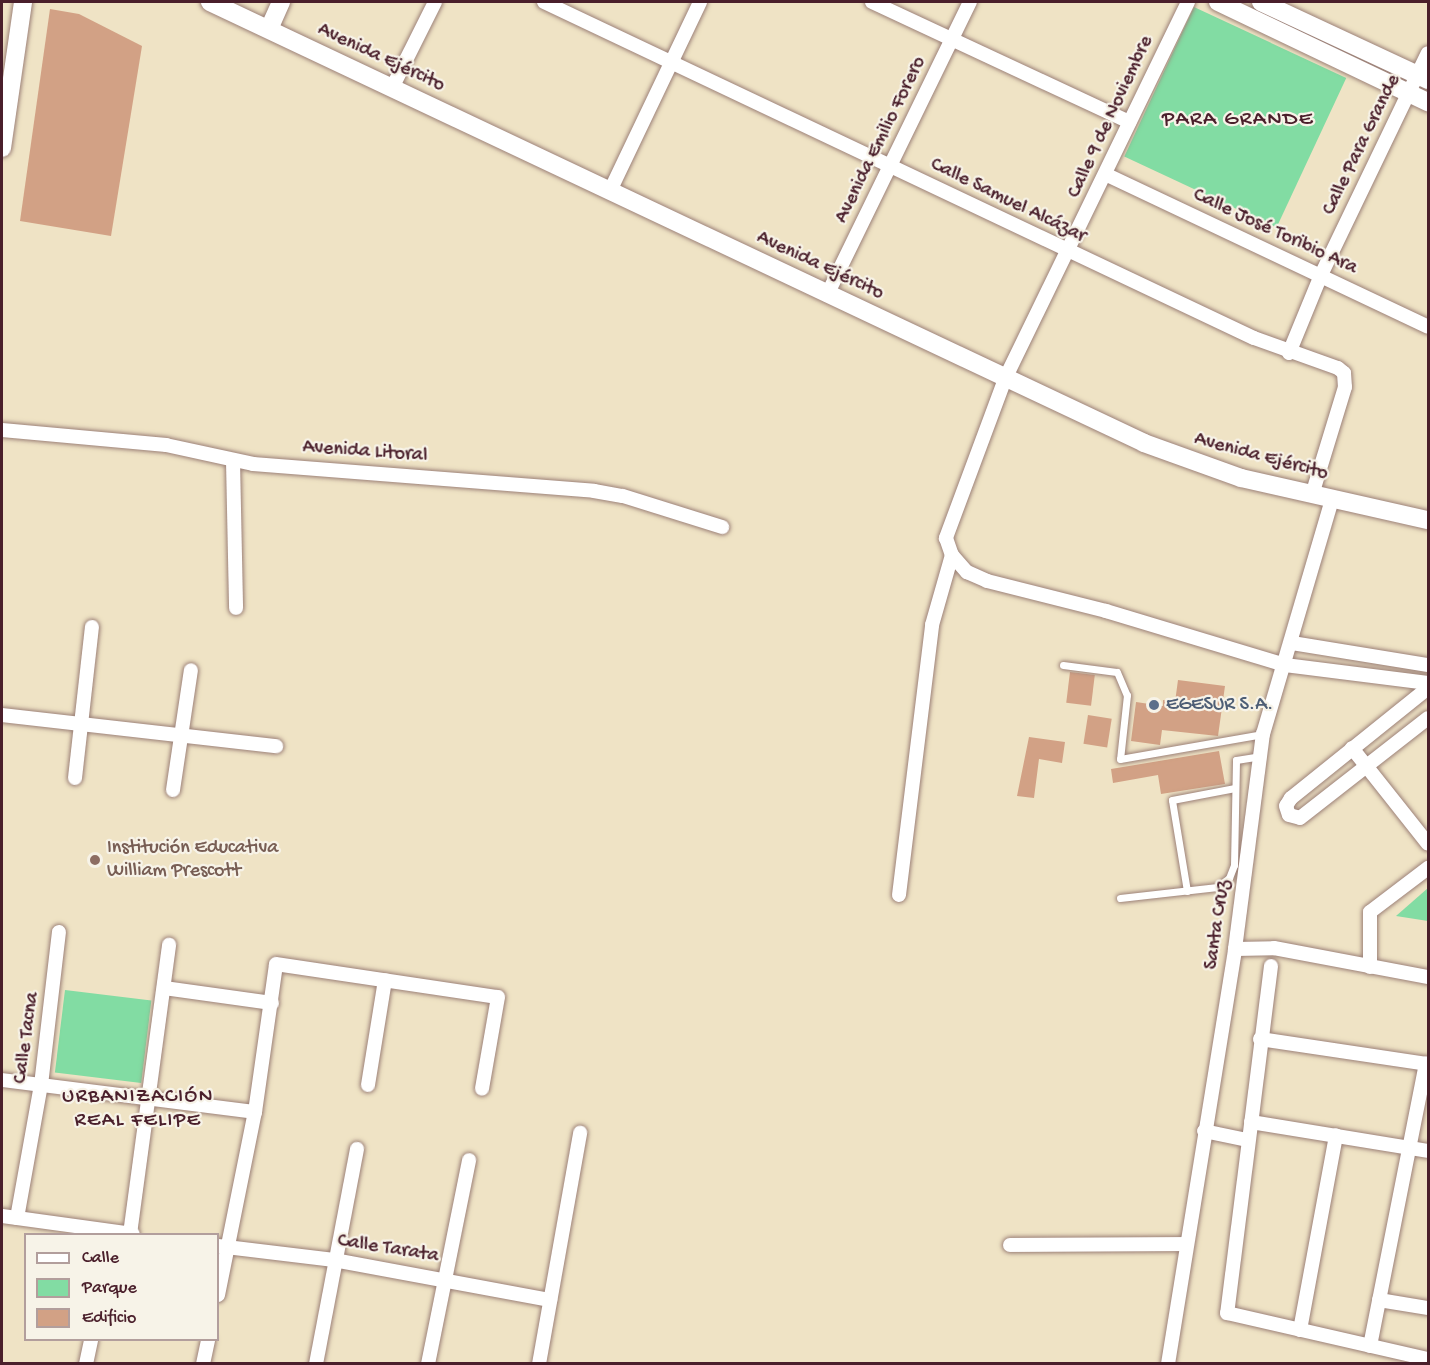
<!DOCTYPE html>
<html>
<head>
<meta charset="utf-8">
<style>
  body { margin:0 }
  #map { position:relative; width:1430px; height:1365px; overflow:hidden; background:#efe3c5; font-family:"Gochi Hand",sans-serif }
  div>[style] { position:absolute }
  .green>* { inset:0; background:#82dca3; transform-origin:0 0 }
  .building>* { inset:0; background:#d2a185; transform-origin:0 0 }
  .roads { filter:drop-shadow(0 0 2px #9c8178) drop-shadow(0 0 2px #9c8178) }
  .lane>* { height:7px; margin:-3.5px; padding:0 3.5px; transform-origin:3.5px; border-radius:3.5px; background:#fff }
  .street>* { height:14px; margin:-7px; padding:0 7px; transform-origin:7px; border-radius:7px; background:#fff }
  .secondary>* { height:18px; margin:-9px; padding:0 9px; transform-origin:9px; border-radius:9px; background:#fff }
  .dots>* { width:16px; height:16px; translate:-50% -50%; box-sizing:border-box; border:3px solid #f7f3e8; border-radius:50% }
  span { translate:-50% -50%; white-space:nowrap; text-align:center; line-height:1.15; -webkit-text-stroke:4.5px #f7f3e8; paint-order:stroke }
  .street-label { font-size:20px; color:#4a1f2b }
  .service-label { font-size:20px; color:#4e5e75 }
  .left { translate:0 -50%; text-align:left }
  .education-label { font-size:20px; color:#785e54 }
  .neighbourhood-label { font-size:21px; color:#4a1f2b; letter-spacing:1.5px }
  .quarter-label { font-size:22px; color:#4a1f2b; letter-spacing:1.5px }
  .frame { position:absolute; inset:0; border:3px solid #4a1f2b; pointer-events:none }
  .legend { position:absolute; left:24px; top:1233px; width:195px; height:108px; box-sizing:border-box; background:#f7f3e8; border:2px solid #b29e9c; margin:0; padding:8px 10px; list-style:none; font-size:18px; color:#4a1f2b }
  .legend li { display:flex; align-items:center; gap:12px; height:30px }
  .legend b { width:30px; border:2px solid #b29e9c }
</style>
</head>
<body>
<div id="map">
  <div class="green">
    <div style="left:1194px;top:7px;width:168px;height:165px;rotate:25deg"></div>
    <div style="clip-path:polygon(1428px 888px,1428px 921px,1396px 916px)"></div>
    <div style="left:65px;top:990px;width:87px;height:83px;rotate:7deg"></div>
  </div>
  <div class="building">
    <div style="clip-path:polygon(50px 9px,79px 14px,142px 46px,111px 236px,20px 221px)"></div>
    <div style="left:1070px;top:672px;width:25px;height:31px;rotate:7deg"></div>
    <div style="clip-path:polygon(1178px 680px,1225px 686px,1218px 736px,1162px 730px,1160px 745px,1131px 741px,1136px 702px,1163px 706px,1163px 700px,1175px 702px)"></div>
    <div style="left:1088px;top:715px;width:24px;height:29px;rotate:9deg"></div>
    <div style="clip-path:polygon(1029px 737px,1065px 742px,1062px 763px,1039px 759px,1034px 798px,1017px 796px)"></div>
    <div style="clip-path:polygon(1219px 751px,1225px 784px,1161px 794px,1158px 775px,1113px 783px,1111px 769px)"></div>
  </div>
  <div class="roads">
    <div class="lane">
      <div style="left:1063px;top:665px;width:54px;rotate:7.4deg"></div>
      <div style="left:1117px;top:672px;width:25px;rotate:67deg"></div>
      <div style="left:1127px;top:695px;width:64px;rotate:96.2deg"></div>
      <div style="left:1120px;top:759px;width:145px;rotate:-9.9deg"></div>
      <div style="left:1187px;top:891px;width:92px;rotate:-99.4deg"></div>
      <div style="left:1172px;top:800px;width:64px;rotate:-10.8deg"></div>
      <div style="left:1120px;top:898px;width:98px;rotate:-6.5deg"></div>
      <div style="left:1217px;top:887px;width:15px;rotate:-37deg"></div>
      <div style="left:1229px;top:878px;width:14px;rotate:-69deg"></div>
      <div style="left:1234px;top:865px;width:105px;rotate:-88.9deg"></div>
      <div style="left:1236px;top:760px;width:24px;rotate:-9deg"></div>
    </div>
    <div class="street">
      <div style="left:544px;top:2px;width:785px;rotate:25.33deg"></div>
      <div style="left:1254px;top:338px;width:89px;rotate:19.7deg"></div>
      <div style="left:1338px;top:368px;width:8px;rotate:40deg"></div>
      <div style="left:1344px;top:373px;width:14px;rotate:86deg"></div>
      <div style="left:1345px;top:387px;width:113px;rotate:107deg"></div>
      <div style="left:872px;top:2px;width:284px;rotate:25deg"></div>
      <div style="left:1188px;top:2px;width:419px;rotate:115.9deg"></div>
      <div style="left:1005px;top:379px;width:170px;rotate:110.4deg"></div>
      <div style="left:946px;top:538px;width:18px;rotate:71deg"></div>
      <div style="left:952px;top:555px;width:23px;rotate:49deg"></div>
      <div style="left:967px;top:572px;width:22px;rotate:24deg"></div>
      <div style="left:987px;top:581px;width:123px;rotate:14.1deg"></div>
      <div style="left:1106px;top:611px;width:187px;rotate:16.8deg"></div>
      <div style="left:1285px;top:665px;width:144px;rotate:7.2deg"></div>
      <div style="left:392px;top:88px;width:96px;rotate:-63.4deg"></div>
      <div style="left:1105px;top:174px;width:357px;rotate:25.3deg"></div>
      <div style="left:610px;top:191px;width:209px;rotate:-64.5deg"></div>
      <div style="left:827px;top:295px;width:326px;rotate:-64deg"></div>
      <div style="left:1289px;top:353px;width:84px;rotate:-67.7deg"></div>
      <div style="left:1321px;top:275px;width:246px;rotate:-64.3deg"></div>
      <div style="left:2px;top:430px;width:165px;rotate:5.2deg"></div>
      <div style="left:166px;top:445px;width:89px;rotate:12.3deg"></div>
      <div style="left:253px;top:464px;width:342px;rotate:4.5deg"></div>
      <div style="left:594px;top:491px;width:29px;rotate:10deg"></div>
      <div style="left:623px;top:496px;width:104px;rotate:17.4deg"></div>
      <div style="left:233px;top:461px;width:147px;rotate:88.8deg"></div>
      <div style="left:1292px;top:643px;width:138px;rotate:9.2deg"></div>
      <div style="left:1428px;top:688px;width:176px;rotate:141.2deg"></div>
      <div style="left:1291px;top:798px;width:9px;rotate:122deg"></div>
      <div style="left:1286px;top:806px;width:9px;rotate:72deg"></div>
      <div style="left:1289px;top:815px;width:11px;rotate:15deg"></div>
      <div style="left:1300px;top:818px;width:162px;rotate:-38deg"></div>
      <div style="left:2px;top:715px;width:276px;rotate:6.5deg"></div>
      <div style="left:1352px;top:748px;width:122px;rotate:51.6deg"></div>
      <div style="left:75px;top:778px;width:152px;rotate:-83.6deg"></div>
      <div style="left:173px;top:790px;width:121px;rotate:-81.5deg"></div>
      <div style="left:899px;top:895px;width:272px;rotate:-83deg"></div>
      <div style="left:932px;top:625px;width:73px;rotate:-74.1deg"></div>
      <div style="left:1235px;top:949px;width:39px;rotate:-1deg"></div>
      <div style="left:1274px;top:948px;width:157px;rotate:10.7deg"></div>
      <div style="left:1271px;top:966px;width:350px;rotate:97.2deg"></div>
      <div style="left:1227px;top:1313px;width:206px;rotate:12.9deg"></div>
      <div style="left:1370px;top:967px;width:55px;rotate:-90deg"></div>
      <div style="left:1370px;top:912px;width:73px;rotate:-37.2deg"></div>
      <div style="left:164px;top:988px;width:109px;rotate:7.9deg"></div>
      <div style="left:1260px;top:1039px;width:170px;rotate:8.5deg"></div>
      <div style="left:2px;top:1080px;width:255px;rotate:7.2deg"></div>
      <div style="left:368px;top:1085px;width:106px;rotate:-80.8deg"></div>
      <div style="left:1251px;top:1122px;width:179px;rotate:9.3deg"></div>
      <div style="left:1204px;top:1131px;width:44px;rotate:11.8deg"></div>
      <div style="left:2px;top:1216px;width:132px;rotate:7.8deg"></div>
      <div style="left:17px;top:1218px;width:135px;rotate:-79.8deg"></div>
      <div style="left:41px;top:1085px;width:154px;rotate:-83.3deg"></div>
      <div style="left:130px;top:1234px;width:292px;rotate:-82.3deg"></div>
      <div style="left:1010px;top:1245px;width:175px;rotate:-0.3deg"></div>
      <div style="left:218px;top:1246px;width:117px;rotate:6.9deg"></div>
      <div style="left:334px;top:1260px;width:220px;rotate:10.5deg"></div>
      <div style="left:218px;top:1295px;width:187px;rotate:-78.6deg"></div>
      <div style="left:255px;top:1112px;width:149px;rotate:-81.9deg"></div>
      <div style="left:276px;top:964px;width:224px;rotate:8.5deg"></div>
      <div style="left:498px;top:997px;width:93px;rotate:99.9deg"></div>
      <div style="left:1379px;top:1300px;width:50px;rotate:9.3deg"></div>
      <div style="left:1300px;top:1330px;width:198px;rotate:-79.5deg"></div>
      <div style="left:1370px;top:1346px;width:288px;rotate:-78.8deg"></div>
      <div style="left:86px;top:1364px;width:25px;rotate:-78deg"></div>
      <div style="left:203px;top:1364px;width:25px;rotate:-78deg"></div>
      <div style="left:316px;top:1364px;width:219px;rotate:-79.2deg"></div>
      <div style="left:428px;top:1364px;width:208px;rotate:-78.6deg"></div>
      <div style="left:539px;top:1364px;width:235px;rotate:-79.9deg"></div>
      <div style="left:1168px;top:1364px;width:420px;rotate:-80.8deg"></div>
      <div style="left:1235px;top:949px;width:217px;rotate:-82.6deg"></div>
      <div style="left:1263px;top:734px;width:245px;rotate:-73.6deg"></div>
    </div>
    <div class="secondary">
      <div style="left:210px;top:2px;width:1033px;rotate:25.27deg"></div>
      <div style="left:1144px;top:443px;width:103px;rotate:19.8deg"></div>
      <div style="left:1241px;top:478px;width:192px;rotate:12.7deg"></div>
      <div style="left:1218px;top:2px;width:233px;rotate:25.5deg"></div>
      <div style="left:1261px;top:2px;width:184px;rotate:25deg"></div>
      <div style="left:269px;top:29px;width:30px;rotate:-66deg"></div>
      <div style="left:2px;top:148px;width:148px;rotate:-81.8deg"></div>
    </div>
  </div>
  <div class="dots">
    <div style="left:1154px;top:705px;background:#5c6f8a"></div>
    <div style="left:95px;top:860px;background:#8d6e63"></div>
  </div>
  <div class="street-label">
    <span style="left:381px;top:58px;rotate:25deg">Avenida Ejército</span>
    <span style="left:1111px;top:117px;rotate:-65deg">Calle 9 de Noviembre</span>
    <span style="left:881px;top:140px;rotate:-64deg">Avenida Emilio Forero</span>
    <span style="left:1362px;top:145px;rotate:-64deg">Calle Para Grande</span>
    <span style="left:1008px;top:201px;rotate:26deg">Calle Samuel Alcázar</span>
    <span style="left:1275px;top:232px;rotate:25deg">Calle José Toribio Ara</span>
    <span style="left:820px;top:266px;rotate:25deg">Avenida Ejército</span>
    <span style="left:365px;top:452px;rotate:4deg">Avenida Litoral</span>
    <span style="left:1261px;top:457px;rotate:15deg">Avenida Ejército</span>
    <span style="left:1218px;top:925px;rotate:-82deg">Santa Cruz</span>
    <span style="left:27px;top:1038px;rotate:-82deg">Calle Tacna</span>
    <span style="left:388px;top:1249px;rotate:9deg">Calle Tarata</span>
  </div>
  <div class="service-label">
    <span class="left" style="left:1166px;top:705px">EGESUR S.A.</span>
  </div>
  <div class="education-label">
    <span class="left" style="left:107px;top:860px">Institución Educativa<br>William Prescott</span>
  </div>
  <div class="neighbourhood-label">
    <span style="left:138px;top:1110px">URBANIZACIÓN<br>REAL FELIPE</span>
  </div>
  <div class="quarter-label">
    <span style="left:1238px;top:121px">PARA GRANDE</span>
  </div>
  <div class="frame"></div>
  <ul class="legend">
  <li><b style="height:8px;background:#fff"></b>Calle</li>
  <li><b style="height:16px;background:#82dca3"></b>Parque</li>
  <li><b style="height:16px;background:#d2a185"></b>Edificio</li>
  </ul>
</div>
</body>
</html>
